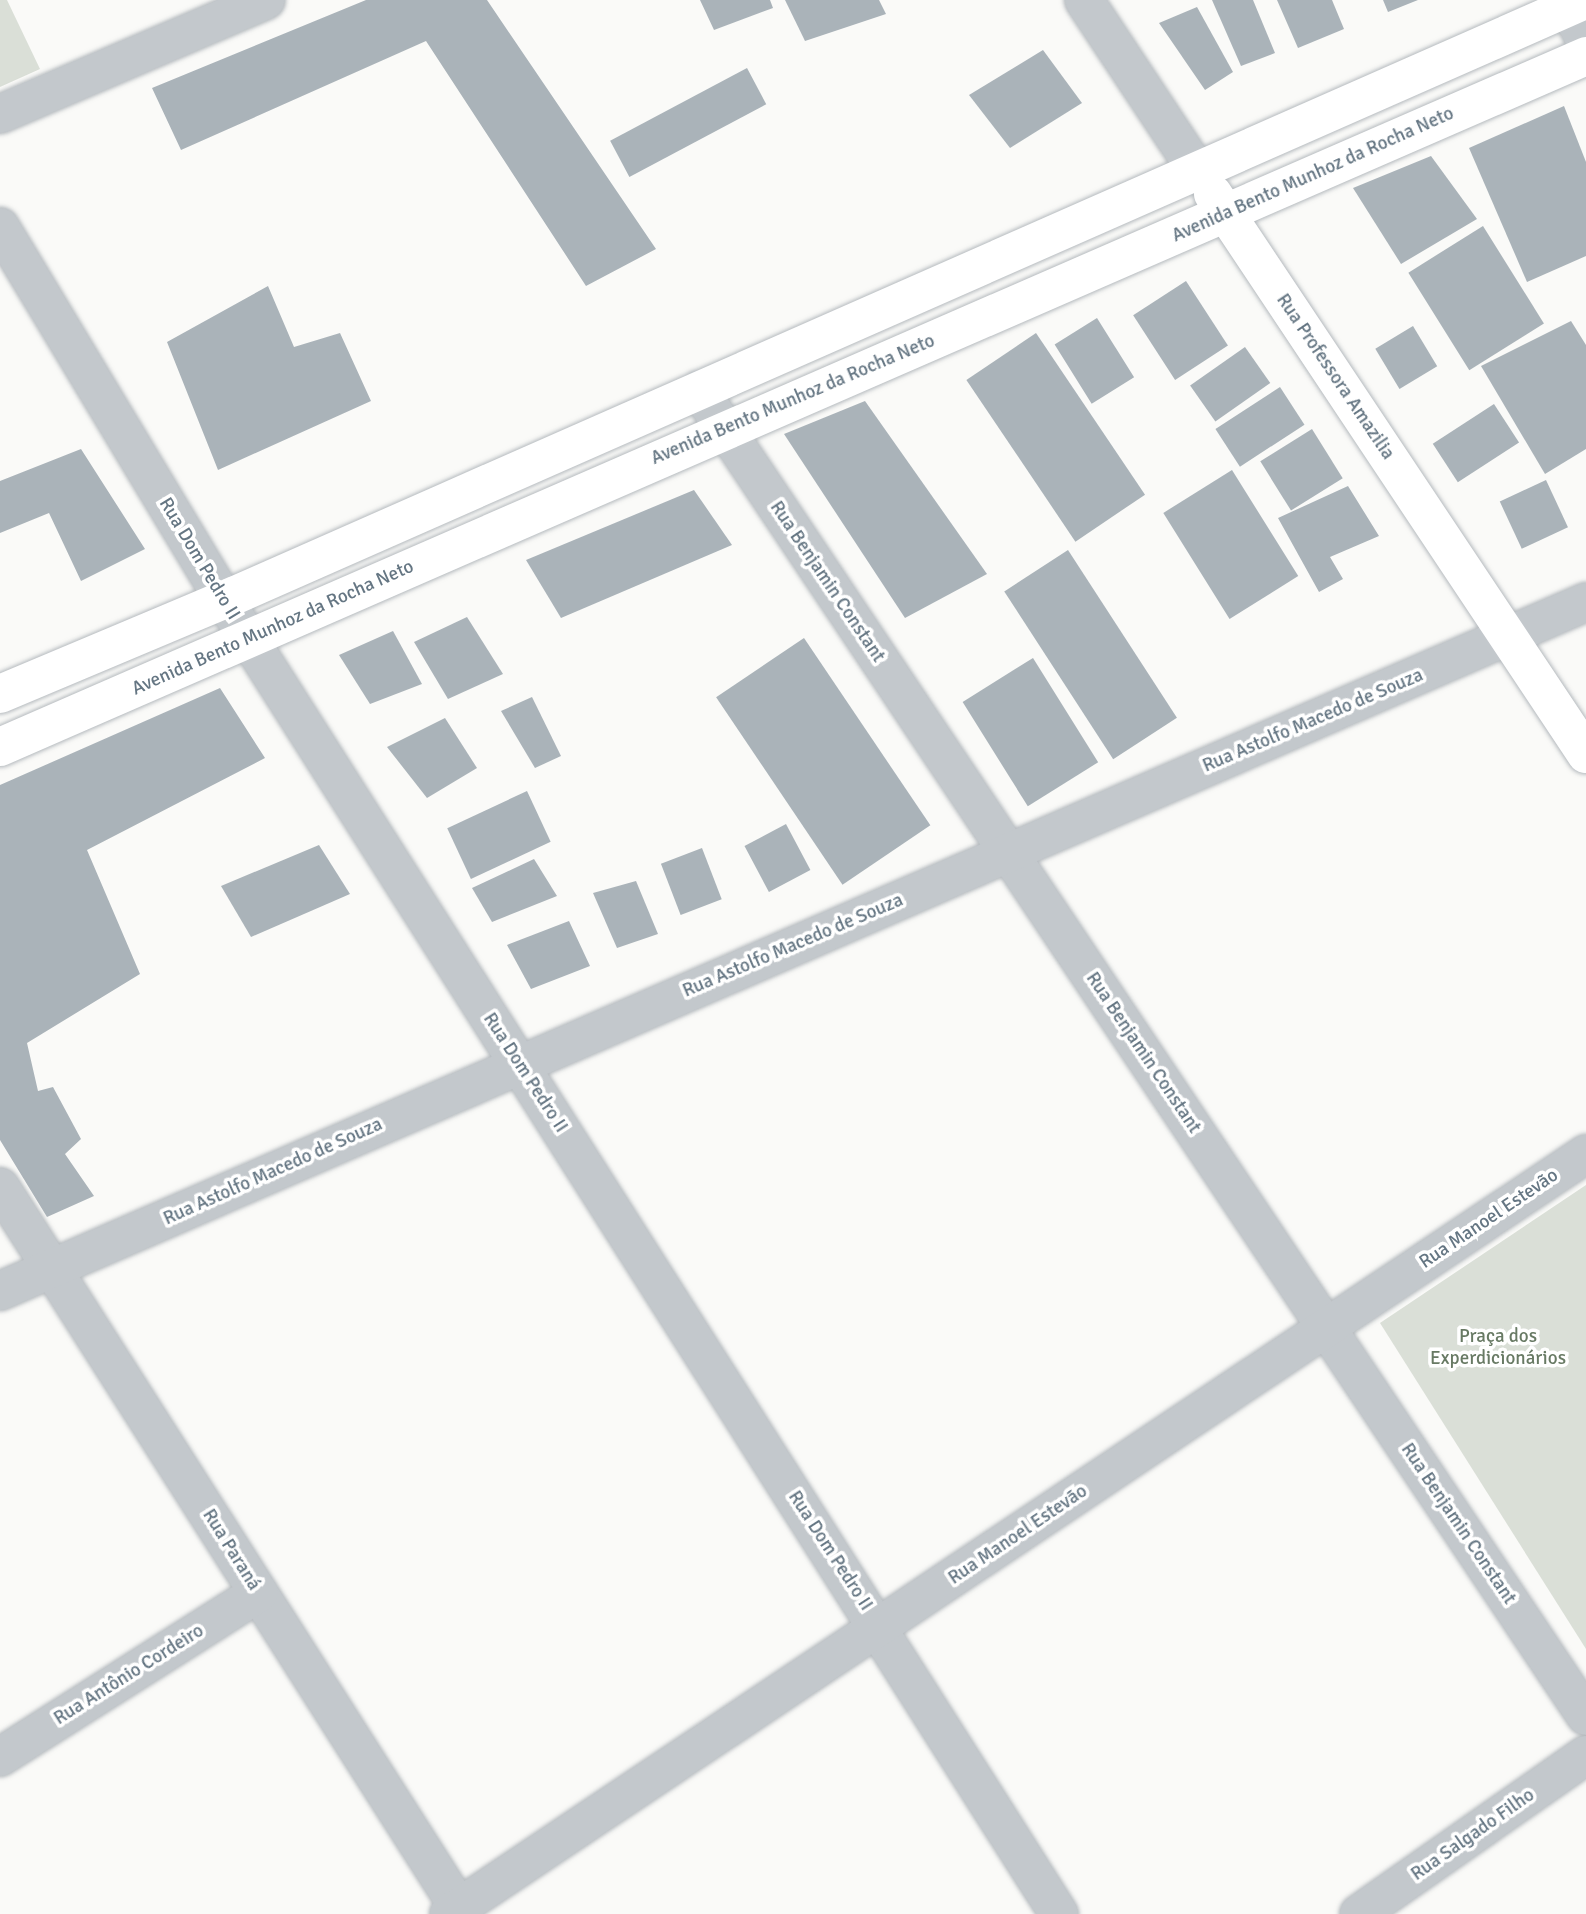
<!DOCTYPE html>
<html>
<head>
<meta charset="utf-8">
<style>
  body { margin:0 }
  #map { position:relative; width:1586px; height:1914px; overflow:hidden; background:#fafaf8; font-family:Signika,sans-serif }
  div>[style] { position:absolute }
  .green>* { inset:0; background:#dadfd7 }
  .building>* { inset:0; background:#aab3b9; transform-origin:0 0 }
  .roads { filter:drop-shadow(0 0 2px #b5babe) drop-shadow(0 0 2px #b5babe) }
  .minor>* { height:38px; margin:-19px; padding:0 19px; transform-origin:19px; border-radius:19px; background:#c3c8cc }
  .major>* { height:38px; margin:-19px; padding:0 19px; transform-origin:19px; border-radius:19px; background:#fff }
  span { translate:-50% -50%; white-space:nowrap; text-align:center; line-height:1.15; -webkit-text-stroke:7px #fff; paint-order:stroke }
  .street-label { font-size:19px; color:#657683 }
  .park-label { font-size:19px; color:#687a64 }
</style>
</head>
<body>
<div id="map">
  <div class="green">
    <div style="clip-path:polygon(0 0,7px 0,40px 69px,0 87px)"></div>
    <div style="clip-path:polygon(1586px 1185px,1586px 1649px,1380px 1323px)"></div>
  </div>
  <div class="building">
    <div style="clip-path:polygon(366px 0,487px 0,656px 249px,586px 286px,426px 41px,181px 150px,152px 88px)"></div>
    <div style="clip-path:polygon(700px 0,770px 0,773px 8px,714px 30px)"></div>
    <div style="clip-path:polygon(785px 0,879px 0,886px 14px,805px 41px)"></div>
    <div style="clip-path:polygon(1212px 0,1253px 0,1275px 53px,1241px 66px)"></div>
    <div style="clip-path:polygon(1277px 0,1332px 0,1344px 29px,1298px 48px)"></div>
    <div style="clip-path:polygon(1383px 0,1418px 0,1388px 12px)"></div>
    <div style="clip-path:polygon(1197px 7px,1233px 72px,1205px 90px,1159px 23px)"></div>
    <div style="clip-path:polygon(1043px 50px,1082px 103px,1010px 148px,969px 95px)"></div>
    <div style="left:747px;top:68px;width:41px;height:155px;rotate:62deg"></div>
    <div style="clip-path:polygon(1564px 106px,1586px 162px,1586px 256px,1527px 282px,1469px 148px)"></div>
    <div style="clip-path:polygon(1431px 156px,1477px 219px,1401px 264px,1353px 188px)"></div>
    <div style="left:1483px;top:226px;width:115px;height:88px;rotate:58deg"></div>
    <div style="left:1186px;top:281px;width:77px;height:63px;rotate:57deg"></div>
    <div style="clip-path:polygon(268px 286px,294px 347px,340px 333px,371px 401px,218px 470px,167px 342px)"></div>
    <div style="left:1097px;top:318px;width:70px;height:50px;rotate:58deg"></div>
    <div style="clip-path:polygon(1571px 321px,1586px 345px,1586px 449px,1545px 474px,1481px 366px)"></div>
    <div style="left:1413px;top:326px;width:47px;height:44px;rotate:59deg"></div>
    <div style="left:1036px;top:333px;width:195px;height:84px;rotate:56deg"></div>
    <div style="left:1245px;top:347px;width:44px;height:67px;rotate:55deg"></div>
    <div style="left:1280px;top:387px;width:45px;height:77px;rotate:57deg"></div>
    <div style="clip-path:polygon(865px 401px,987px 574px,905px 618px,784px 434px)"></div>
    <div style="left:1494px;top:404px;width:46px;height:73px;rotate:57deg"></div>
    <div style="left:1312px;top:429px;width:58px;height:61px;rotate:58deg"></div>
    <div style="clip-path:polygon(81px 449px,145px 549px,81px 581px,49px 513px,0 533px,0 481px)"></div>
    <div style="left:1232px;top:470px;width:125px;height:81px;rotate:58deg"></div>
    <div style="left:1546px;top:480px;width:52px;height:51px;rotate:65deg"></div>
    <div style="clip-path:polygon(1348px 486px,1379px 536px,1330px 557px,1343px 579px,1319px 592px,1278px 518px)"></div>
    <div style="clip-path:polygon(694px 490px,732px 545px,561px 618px,526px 560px)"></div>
    <div style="left:1068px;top:550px;width:200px;height:76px;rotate:57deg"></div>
    <div style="clip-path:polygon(467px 617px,503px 674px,448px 699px,414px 642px)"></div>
    <div style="clip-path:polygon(393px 631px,422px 684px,370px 704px,339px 655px)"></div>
    <div style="left:804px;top:638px;width:226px;height:106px;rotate:56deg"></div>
    <div style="left:1033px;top:658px;width:123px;height:83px;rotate:58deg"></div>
    <div style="clip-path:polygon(220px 688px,265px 758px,87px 850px,140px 974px,27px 1043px,38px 1091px,53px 1087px,81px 1139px,65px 1154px,94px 1196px,47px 1217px,0 1140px,0 785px)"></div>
    <div style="clip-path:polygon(532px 697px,561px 756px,535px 768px,501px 711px)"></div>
    <div style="clip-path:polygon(445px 718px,477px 768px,427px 798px,387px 747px)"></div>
    <div style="left:527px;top:791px;width:56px;height:88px;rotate:65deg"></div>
    <div style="left:786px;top:824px;width:52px;height:47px;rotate:62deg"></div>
    <div style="clip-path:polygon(319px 845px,350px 894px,251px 937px,221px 886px)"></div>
    <div style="left:702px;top:848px;width:55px;height:44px;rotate:69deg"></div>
    <div style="clip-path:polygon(534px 859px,557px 896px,492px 922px,472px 888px)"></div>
    <div style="clip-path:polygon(636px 881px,658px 934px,617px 948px,593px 893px)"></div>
    <div style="clip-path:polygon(569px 921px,590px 966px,531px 989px,507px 945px)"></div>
  </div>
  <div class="roads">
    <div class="minor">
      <div style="left:1084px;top:0;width:203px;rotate:56.5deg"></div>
      <div style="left:1568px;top:7px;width:38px;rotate:62deg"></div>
      <div style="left:0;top:114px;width:289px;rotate:-23.2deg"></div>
      <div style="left:0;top:227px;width:435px;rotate:59deg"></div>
      <div style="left:224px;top:600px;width:1557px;rotate:57.57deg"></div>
      <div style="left:699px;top:390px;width:1595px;rotate:56.22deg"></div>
      <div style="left:0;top:1187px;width:862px;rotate:57.51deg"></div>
      <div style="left:0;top:1291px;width:1729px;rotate:-23.48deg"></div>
      <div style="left:0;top:1757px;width:306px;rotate:-32.4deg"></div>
      <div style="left:449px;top:1914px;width:1368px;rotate:-33.76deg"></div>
      <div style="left:1359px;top:1914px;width:277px;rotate:-35deg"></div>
    </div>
    <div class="major">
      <div style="left:1213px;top:194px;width:673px;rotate:56.33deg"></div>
      <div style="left:0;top:694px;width:243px;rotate:-22.8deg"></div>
      <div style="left:224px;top:600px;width:1487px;rotate:-23.79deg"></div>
      <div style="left:0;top:747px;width:1730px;rotate:-23.54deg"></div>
    </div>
  </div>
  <div class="street-label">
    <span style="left:1313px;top:175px;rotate:-24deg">Avenida Bento Munhoz da Rocha Neto</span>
    <span style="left:1335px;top:377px;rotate:56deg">Rua Professora Amazilia</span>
    <span style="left:793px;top:400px;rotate:-23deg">Avenida Bento Munhoz da Rocha Neto</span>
    <span style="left:199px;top:559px;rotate:59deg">Rua Dom Pedro II</span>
    <span style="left:827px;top:582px;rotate:56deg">Rua Benjamin Constant</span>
    <span style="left:273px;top:628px;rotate:-24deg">Avenida Bento Munhoz da Rocha Neto</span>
    <span style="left:1313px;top:721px;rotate:-23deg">Rua Astolfo Macedo de Souza</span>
    <span style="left:793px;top:946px;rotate:-23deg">Rua Astolfo Macedo de Souza</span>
    <span style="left:1143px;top:1053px;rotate:56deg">Rua Benjamin Constant</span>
    <span style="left:525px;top:1073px;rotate:57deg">Rua Dom Pedro II</span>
    <span style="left:273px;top:1172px;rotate:-24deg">Rua Astolfo Macedo de Souza</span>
    <span style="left:1489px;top:1219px;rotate:-34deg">Rua Manoel Estevão</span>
    <span style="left:1458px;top:1524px;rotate:56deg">Rua Benjamin Constant</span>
    <span style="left:1018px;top:1535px;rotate:-34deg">Rua Manoel Estevão</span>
    <span style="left:231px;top:1550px;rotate:58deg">Rua Paraná</span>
    <span style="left:830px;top:1551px;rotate:57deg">Rua Dom Pedro II</span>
    <span style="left:129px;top:1675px;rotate:-32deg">Rua Antônio Cordeiro</span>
    <span style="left:1473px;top:1835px;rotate:-35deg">Rua Salgado Filho</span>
  </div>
  <div class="park-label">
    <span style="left:1498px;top:1348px">Praça dos<br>Experdicionários</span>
  </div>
</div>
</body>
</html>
